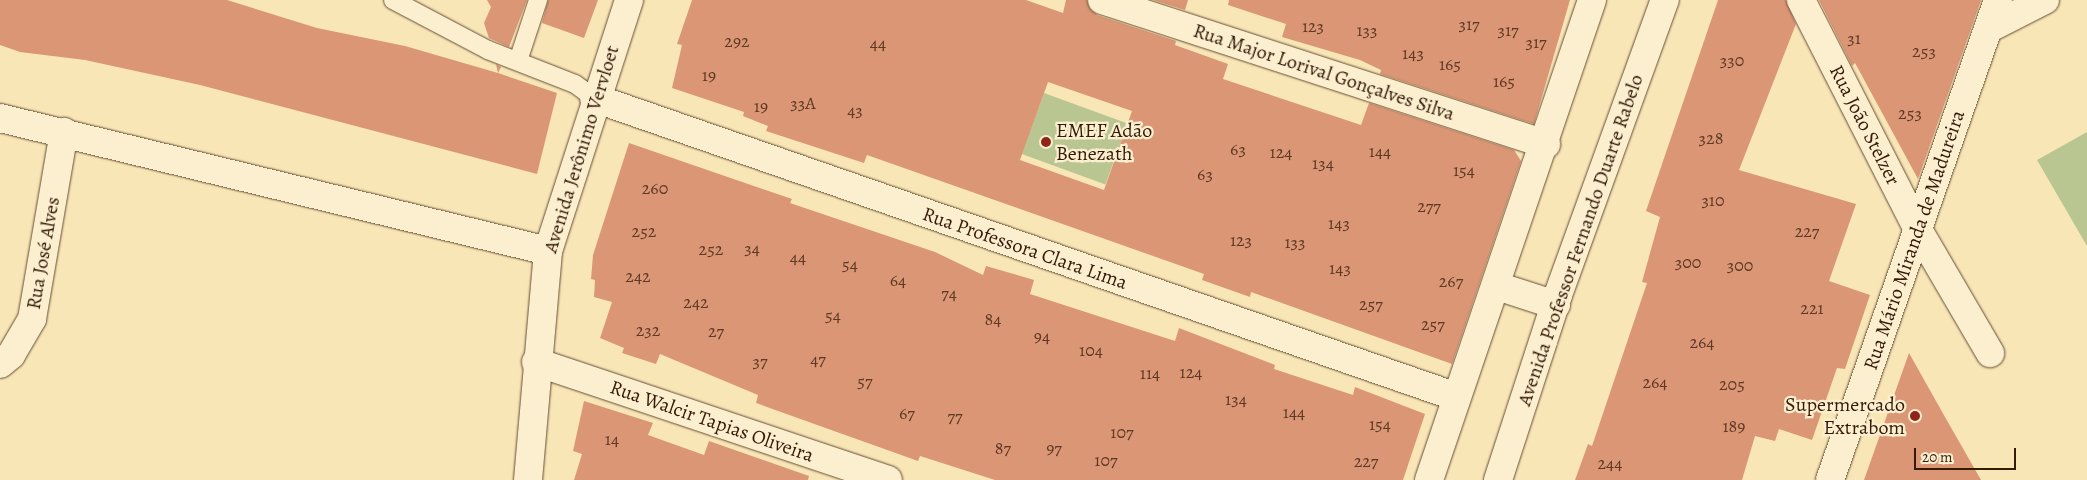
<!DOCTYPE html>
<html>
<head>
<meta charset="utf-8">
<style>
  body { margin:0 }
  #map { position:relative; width:2087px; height:480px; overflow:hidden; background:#f9e6b7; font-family:Alegreya,serif }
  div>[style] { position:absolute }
  .green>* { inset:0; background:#b9c692; transform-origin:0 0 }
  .building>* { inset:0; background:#db9676 }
  .roads { filter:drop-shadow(0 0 1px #664d33) drop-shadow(0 0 1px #664d33) }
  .lane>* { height:18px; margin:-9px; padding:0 9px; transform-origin:9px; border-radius:9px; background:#fbefd0 }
  .street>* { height:28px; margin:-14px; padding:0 14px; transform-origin:14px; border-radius:14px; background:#fbefd0 }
  .secondary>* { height:28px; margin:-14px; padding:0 14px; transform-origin:14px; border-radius:14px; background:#fbefd0 }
  .dots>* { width:14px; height:14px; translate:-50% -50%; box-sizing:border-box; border:2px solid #fbefd0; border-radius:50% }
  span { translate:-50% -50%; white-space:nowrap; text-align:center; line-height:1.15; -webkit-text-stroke:4.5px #fbefd0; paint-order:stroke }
  .number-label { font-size:18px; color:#5e3923 }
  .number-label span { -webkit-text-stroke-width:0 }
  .street-label { font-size:20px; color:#351a07 }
  .poi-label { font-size:20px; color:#351a07 }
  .left { translate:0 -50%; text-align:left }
  .right { translate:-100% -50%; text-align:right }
  .scale { position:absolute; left:1914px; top:448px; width:102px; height:22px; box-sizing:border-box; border:2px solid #351a07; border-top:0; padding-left:6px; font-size:15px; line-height:18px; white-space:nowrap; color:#351a07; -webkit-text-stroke:4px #fbefd0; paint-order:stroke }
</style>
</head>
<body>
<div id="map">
  <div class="green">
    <div style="left:1044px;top:93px;width:89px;height:65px;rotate:20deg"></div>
    <div style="clip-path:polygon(2087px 132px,2087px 246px,2037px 160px)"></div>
  </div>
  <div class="building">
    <div style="clip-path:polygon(0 0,227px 0,317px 28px,405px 46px,498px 73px,496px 64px,501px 67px,498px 73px,557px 93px,537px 174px,200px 85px,85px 60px,20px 52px,0 45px)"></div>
    <div style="clip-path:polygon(487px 0,527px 0,509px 47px,489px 38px,484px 23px,491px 7px)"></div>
    <div style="clip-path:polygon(548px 0,598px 0,584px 38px,542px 23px)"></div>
    <div style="clip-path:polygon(evenodd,692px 0,1026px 0,1063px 13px,1066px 0,1087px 0,1097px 15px,1176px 41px,1175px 45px,1228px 64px,1223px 79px,1361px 125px,1369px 103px,1514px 150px,1521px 161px,1452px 364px,1251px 292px,1250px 297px,1202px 280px,1204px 274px,867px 155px,864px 163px,766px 131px,768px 126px,743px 116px,744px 112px,672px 88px,682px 45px,677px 44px,692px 0,1048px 82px,1132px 111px,1104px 190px,1020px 160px,1048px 82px)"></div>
    <div style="clip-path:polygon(1153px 0,1188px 0,1185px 10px)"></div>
    <div style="clip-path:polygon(1229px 0,1570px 0,1534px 124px,1380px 74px,1381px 70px,1360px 60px,1282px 37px,1286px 24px,1228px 5px)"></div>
    <div style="clip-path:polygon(1718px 0,1786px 0,1796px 24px,1739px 170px,1856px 204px,1829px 281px,1870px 295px,1845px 369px,1837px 368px,1812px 440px,1779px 429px,1775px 441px,1755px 436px,1742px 480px,1575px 480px,1588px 444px,1592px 446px,1647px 283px,1642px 282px,1660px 217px,1646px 211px)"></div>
    <div style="clip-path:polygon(1819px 0,1981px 0,1918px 179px,1855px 63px,1852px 66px)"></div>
    <div style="clip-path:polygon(629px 143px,792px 199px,790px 203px,935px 252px,983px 275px,986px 266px,1034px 280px,1030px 294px,1175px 341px,1179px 328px,1275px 365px,1274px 369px,1353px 395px,1355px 387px,1425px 414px,1403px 480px,995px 480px,920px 456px,918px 461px,756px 403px,758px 395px,660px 354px,656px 364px,622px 353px,624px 348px,600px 338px,612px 302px,594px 297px,595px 280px,591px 279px,593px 255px)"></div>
    <div style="clip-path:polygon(1909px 353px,1945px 417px,1981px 480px,1864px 480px)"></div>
    <div style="clip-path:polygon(584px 401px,653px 423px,648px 435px,704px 455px,709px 441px,809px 476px,808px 480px,574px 480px,582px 454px,573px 451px)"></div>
  </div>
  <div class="roads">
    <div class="lane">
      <div style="left:393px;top:0;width:107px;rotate:27.8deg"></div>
      <div style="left:488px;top:50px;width:93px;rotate:21.3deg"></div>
      <div style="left:575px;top:84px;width:24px;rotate:36deg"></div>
      <div style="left:518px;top:61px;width:64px;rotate:-71.8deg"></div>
    </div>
    <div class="street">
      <div style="left:1102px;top:0;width:467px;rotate:18deg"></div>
      <div style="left:1801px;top:0;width:256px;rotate:63deg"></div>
      <div style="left:1917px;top:228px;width:145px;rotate:59.7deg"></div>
      <div style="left:1988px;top:29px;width:64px;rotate:-27deg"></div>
      <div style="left:594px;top:98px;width:913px;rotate:19.11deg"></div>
      <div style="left:0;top:118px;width:564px;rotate:13.64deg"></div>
      <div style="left:536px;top:362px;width:371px;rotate:18.5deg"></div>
      <div style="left:0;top:364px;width:14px;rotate:-39deg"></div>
      <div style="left:11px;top:355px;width:42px;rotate:-59.7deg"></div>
      <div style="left:32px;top:319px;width:190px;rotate:-80.3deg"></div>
      <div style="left:1830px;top:480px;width:509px;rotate:-70.71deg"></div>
    </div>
    <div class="secondary">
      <div style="left:1497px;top:286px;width:62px;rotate:17.9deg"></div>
      <div style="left:528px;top:480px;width:230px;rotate:-85deg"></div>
      <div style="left:548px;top:251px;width:264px;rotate:-72.1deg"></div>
      <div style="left:1429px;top:480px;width:507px;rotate:-71.24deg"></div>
      <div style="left:1498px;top:480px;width:194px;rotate:-72deg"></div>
      <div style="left:1558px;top:295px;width:314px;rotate:-70.1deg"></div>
    </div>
  </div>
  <div class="dots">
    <div style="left:1046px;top:142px;background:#8f2418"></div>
    <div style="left:1915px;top:416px;background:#8f2418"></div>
  </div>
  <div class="number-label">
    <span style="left:1469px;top:24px">317</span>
    <span style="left:1313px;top:26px">123</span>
    <span style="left:1367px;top:30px">133</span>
    <span style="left:1508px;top:30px">317</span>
    <span style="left:1854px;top:38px">31</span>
    <span style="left:737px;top:41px">292</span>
    <span style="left:1536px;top:42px">317</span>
    <span style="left:878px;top:43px">44</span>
    <span style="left:1924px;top:51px">253</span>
    <span style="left:1413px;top:53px">143</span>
    <span style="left:1732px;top:60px">330</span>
    <span style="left:1450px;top:64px">165</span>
    <span style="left:709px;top:75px">19</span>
    <span style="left:1504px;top:81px">165</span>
    <span style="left:803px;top:103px">33A</span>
    <span style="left:761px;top:106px">19</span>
    <span style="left:855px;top:110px">43</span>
    <span style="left:1910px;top:113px">253</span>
    <span style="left:1711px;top:138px">328</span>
    <span style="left:1238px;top:149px">63</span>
    <span style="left:1380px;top:151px">144</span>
    <span style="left:1281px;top:152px">124</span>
    <span style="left:1323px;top:163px">134</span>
    <span style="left:1464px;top:170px">154</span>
    <span style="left:1205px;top:174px">63</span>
    <span style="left:655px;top:188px">260</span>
    <span style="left:1713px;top:200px">310</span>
    <span style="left:1429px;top:206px">277</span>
    <span style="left:1339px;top:223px">143</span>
    <span style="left:644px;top:231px">252</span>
    <span style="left:1807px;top:231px">227</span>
    <span style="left:1241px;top:240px">123</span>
    <span style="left:1295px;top:242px">133</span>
    <span style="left:752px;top:248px">34</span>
    <span style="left:711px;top:249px">252</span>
    <span style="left:798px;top:257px">44</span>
    <span style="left:1688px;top:262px">300</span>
    <span style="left:850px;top:264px">54</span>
    <span style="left:1740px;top:265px">300</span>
    <span style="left:1340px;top:268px">143</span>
    <span style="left:638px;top:276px">242</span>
    <span style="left:898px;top:280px">64</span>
    <span style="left:1451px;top:281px">267</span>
    <span style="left:949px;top:293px">74</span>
    <span style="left:696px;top:302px">242</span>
    <span style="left:1371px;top:304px">257</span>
    <span style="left:1812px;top:308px">221</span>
    <span style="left:833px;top:315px">54</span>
    <span style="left:993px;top:319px">84</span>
    <span style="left:1433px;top:324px">257</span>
    <span style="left:648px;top:330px">232</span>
    <span style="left:716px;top:331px">27</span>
    <span style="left:1042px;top:336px">94</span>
    <span style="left:1702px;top:342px">264</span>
    <span style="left:1091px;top:350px">104</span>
    <span style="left:818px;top:359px">47</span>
    <span style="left:760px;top:361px">37</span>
    <span style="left:1191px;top:372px">124</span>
    <span style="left:1150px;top:373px">114</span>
    <span style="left:865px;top:381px">57</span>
    <span style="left:1655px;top:382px">264</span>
    <span style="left:1732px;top:384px">205</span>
    <span style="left:1236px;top:399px">134</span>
    <span style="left:1294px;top:412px">144</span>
    <span style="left:907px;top:413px">67</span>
    <span style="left:955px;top:416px">77</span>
    <span style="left:1380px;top:424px">154</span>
    <span style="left:1734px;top:426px">189</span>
    <span style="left:1122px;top:432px">107</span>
    <span style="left:612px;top:439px">14</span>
    <span style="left:1003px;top:448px">87</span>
    <span style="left:1054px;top:448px">97</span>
    <span style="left:1106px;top:460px">107</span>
    <span style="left:1366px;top:461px">227</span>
    <span style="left:1610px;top:463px">244</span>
  </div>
  <div class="street-label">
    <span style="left:1324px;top:72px;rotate:18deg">Rua Major Lorival Gonçalves Silva</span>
    <span style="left:1865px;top:125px;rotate:63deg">Rua João Stelzer</span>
    <span style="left:581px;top:149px;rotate:-73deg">Avenida Jerônimo Vervloet</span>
    <span style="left:1580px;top:240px;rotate:-71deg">Avenida Professor Fernando Duarte Rabelo</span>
    <span style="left:1914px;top:240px;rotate:-71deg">Rua Mário Miranda de Madureira</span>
    <span style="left:1025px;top:248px;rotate:19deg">Rua Professora Clara Lima</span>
    <span style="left:43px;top:253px;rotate:-80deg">Rua José Alves</span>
    <span style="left:712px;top:421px;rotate:19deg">Rua Walcir Tapias Oliveira</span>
  </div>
  <div class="poi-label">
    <span class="left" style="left:1056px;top:142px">EMEF Adão<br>Benezath</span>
    <span class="right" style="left:1905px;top:416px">Supermercado<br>Extrabom</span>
  </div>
  <div class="scale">20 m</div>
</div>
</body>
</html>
